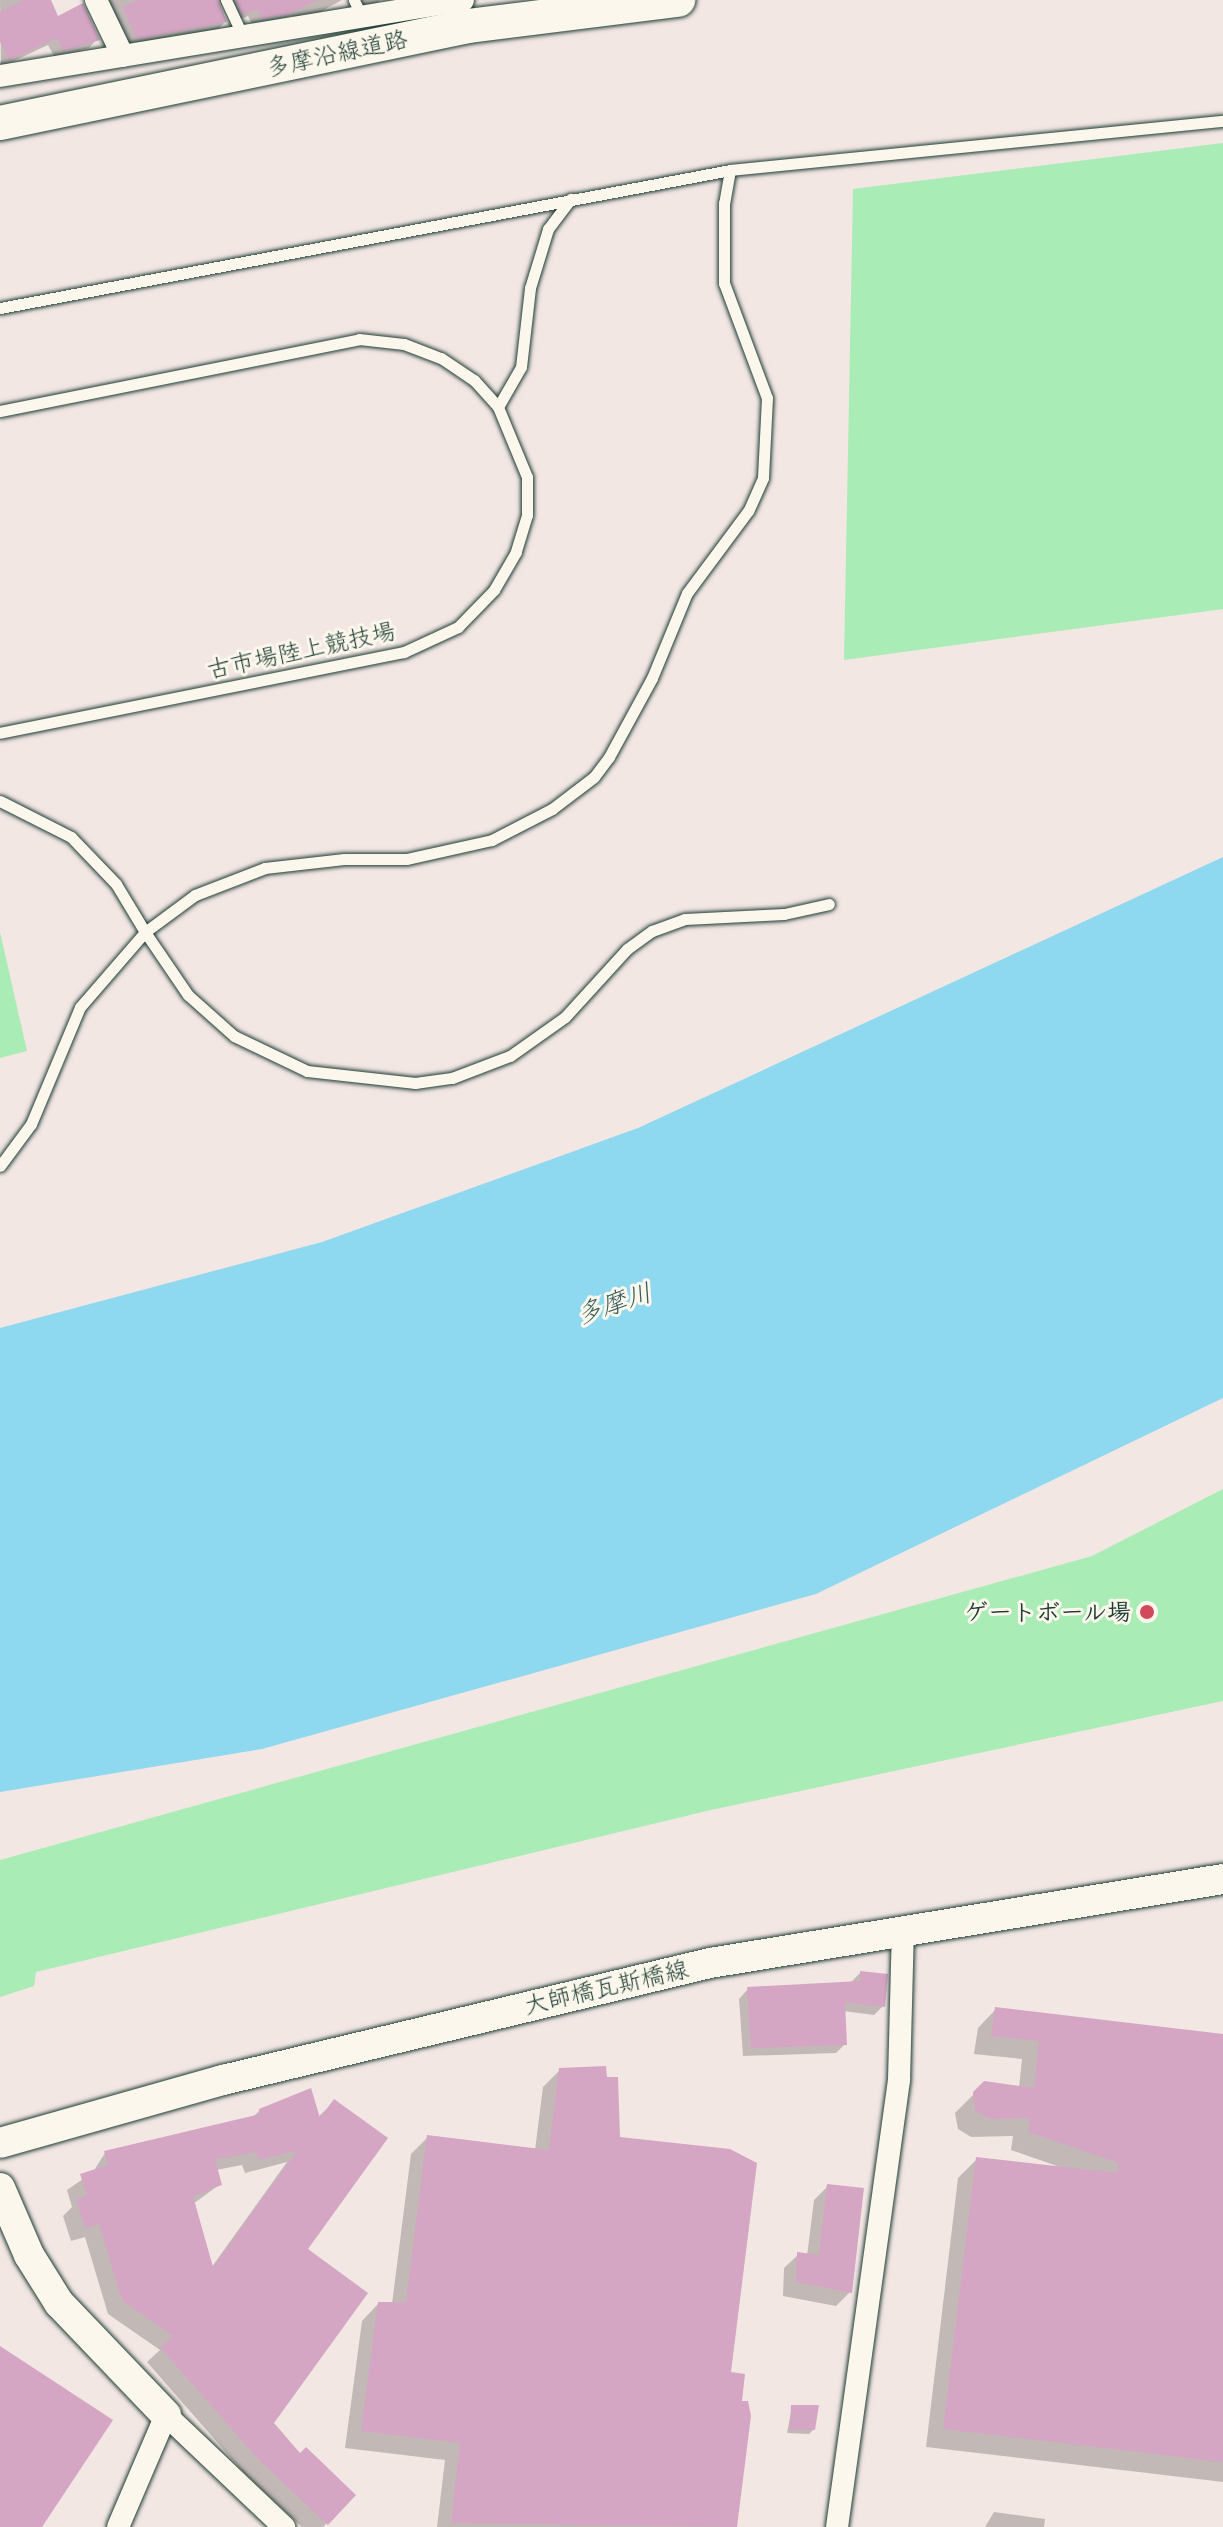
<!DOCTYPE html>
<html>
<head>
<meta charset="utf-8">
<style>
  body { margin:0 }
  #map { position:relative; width:1223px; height:2527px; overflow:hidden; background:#f3e7e4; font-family:Itim,"Klee One",sans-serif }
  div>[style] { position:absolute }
  .green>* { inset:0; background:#aaecb6 }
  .water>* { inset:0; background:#8ed8f0 }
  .shadow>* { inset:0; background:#0003 }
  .building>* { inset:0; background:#d5a5c4 }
  .roads { filter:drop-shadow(0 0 2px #1f3d34) drop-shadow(0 0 2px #1f3d34) }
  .lane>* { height:11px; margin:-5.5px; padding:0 5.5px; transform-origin:5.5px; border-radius:5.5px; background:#fbf7ec }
  .street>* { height:22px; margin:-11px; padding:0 11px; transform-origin:11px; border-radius:11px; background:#fbf7ec }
  .secondary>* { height:30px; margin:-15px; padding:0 15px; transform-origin:15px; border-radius:15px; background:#fbf7ec }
  .primary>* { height:34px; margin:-17px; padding:0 17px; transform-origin:17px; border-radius:17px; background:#fbf7ec }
  .dots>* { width:22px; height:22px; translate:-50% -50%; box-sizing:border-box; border:4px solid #fbf7ec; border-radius:50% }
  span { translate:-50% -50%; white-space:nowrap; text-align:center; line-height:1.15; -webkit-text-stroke:6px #fbf7ec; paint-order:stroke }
  .street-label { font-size:24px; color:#1f3d34 }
  .poi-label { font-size:24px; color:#1f3d34; font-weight:700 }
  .right { translate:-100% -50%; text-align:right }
  .water-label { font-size:26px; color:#355c5a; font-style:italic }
</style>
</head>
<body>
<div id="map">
  <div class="green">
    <div style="clip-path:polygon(1223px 143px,1223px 609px,844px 660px,853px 189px)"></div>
    <div style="clip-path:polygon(0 932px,27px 1051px,0 1058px)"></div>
    <div style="clip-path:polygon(1223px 1489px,1223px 1701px,711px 1810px,36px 1972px,34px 1986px,0 1997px,0 1860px,1092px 1556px)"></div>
  </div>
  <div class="water">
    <div style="clip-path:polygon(1223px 857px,1223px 1398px,816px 1594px,262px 1749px,0 1792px,0 1328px,322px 1242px,638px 1128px)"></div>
  </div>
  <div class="shadow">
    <div style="clip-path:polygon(0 0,49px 0,57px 18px,97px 39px,89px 48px,55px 58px,48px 45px,1px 67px)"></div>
    <div style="clip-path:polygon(99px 0,215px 0,225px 22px,217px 30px,129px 47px)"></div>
    <div style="clip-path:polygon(218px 0,342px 0,311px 17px,291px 16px,253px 26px,248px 16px,234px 22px)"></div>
    <div style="clip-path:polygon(357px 0,381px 0,364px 8px)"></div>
    <div style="clip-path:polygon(860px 1973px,883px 2006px,874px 2015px,843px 2011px,845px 2044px,836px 2053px,743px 2056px,739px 1999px,748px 1989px,851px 1982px)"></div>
    <div style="clip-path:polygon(996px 2009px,1223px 2036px,1223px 2482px,926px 2447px,958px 2178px,977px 2159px,1060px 2167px,1011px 2150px,1013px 2136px,971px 2137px,958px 2129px,955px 2113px,985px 2083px,1019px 2088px,1022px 2059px,974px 2054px,978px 2028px)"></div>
    <div style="clip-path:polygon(560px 2070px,618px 2139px,749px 2417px,735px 2527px,437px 2527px,445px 2460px,345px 2448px,362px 2321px,378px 2304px,392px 2304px,411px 2154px,428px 2137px,535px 2150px,543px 2087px)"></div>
    <div style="clip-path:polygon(evenodd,334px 2102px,271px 2424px,299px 2456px,353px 2495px,323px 2527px,302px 2527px,244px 2473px,147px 2362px,160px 2350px,108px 2314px,85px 2237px,71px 2241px,63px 2216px,72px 2207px,67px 2190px,93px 2172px,105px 2153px,253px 2117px,260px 2110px,318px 2117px,334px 2102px,287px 2162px,211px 2268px,193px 2204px,219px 2185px,216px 2170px,242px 2165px,245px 2173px,287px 2162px)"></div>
    <div style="clip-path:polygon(828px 2186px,850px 2292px,836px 2306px,783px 2296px,784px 2268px,798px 2255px,807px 2256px,814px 2200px)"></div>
    <div style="clip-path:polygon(792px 2407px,813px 2430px,809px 2434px,787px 2433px)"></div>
    <div style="clip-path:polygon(994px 2512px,1045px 2519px,1044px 2527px,985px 2527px)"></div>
  </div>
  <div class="building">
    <div style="clip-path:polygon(24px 0,51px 0,58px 16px,83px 3px,100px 40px,64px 51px,57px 38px,9px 60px,0 42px,0 12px)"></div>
    <div style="clip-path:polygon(138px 0,218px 0,227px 22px,137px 39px,122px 7px)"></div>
    <div style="clip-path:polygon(235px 0,318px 0,288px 14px,262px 19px,257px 9px,243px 15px)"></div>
    <div style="clip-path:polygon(860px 1971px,888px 1974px,885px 2007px,845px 2002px,847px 2045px,751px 2048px,747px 1987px,860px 1981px)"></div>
    <div style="clip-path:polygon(995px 2007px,1223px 2034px,1223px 2462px,943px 2429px,976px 2157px,1117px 2173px,1119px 2163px,1028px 2132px,1030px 2118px,990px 2119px,975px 2111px,973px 2092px,984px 2081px,1034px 2088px,1039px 2041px,991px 2036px)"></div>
    <div style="clip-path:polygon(606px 2066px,607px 2077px,618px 2077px,620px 2137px,730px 2149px,757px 2163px,731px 2372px,745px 2374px,742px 2401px,748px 2401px,751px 2416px,737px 2527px,451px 2523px,460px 2443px,361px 2431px,378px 2302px,406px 2302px,427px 2135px,549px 2150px,559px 2068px)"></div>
    <div style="clip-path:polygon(evenodd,311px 2088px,320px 2118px,334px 2099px,388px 2138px,308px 2249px,368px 2293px,274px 2423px,300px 2453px,306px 2447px,356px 2495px,328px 2525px,258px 2459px,160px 2347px,173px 2336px,122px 2300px,99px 2224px,85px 2228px,76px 2200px,87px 2195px,80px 2174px,108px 2165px,104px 2151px,260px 2114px,259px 2109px,311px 2088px,298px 2150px,263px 2198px,213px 2267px,193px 2196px,222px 2185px,215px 2159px,256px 2152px,259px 2160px,298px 2150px)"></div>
    <div style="clip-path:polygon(827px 2184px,864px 2188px,852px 2293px,796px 2282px,797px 2252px,819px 2255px)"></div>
    <div style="clip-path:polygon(0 2346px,113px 2420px,42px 2527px,0 2527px)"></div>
    <div style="clip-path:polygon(791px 2405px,819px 2405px,815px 2430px,790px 2430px)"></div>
  </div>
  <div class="roads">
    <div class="lane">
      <div style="left:226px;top:0;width:40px;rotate:65deg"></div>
      <div style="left:354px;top:0;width:17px;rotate:65deg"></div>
      <div style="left:730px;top:170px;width:34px;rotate:100deg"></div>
      <div style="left:724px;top:203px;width:80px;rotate:90deg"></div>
      <div style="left:724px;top:283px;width:123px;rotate:69.5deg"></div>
      <div style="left:767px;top:398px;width:80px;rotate:92.9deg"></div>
      <div style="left:763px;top:478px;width:36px;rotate:114deg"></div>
      <div style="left:748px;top:511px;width:102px;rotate:126.6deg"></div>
      <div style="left:687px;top:593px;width:92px;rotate:112.4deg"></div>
      <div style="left:652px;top:678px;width:90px;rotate:118.6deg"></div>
      <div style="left:609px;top:757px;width:25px;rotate:127deg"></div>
      <div style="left:594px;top:777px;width:53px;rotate:142.7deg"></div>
      <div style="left:552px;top:809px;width:68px;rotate:152.7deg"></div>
      <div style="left:492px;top:840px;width:88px;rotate:167.5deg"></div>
      <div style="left:406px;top:859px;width:62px;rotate:180deg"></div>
      <div style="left:344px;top:859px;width:80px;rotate:173.5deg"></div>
      <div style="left:265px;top:868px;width:75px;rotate:158.9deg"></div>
      <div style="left:195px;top:895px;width:62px;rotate:143.5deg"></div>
      <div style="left:145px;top:932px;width:76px;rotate:55.7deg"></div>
      <div style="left:188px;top:995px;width:62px;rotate:41.7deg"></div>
      <div style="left:234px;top:1036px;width:81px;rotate:25.6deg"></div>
      <div style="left:307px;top:1071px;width:109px;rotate:6.3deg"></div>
      <div style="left:415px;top:1083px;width:37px;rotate:-8deg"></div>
      <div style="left:452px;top:1078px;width:62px;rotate:-20.8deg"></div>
      <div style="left:510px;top:1056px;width:67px;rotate:-35.3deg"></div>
      <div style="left:565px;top:1017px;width:92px;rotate:-47.6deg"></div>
      <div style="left:627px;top:949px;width:31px;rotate:-36deg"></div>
      <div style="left:652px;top:931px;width:35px;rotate:-20deg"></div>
      <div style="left:685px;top:919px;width:99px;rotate:-2.9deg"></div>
      <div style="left:784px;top:914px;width:46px;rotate:-12.5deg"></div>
      <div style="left:0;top:308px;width:743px;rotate:-10.7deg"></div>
      <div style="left:730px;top:170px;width:495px;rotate:-5.7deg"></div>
      <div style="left:498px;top:407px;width:46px;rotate:-60.1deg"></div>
      <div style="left:521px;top:367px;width:80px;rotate:-83.5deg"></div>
      <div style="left:530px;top:288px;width:62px;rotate:-73deg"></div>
      <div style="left:548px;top:229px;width:38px;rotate:-53deg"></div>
      <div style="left:0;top:411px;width:366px;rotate:-11.3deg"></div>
      <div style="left:359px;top:339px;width:45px;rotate:6.3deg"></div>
      <div style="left:404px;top:344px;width:40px;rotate:21deg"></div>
      <div style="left:441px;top:358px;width:40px;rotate:34deg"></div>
      <div style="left:474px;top:380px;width:36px;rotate:48deg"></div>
      <div style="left:498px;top:407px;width:76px;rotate:67.5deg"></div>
      <div style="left:527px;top:477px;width:38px;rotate:90deg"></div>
      <div style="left:527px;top:515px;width:39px;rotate:107deg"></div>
      <div style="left:516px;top:552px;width:44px;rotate:120.1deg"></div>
      <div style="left:494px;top:590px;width:52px;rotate:134.2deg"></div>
      <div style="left:458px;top:627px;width:60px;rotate:155.2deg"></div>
      <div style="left:404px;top:652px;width:412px;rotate:168.7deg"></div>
      <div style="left:0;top:801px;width:80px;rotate:26.9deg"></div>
      <div style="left:71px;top:837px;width:65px;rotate:46.2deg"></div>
      <div style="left:116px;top:884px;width:56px;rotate:58.9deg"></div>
      <div style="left:145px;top:932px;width:99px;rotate:130.9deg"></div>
      <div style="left:80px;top:1007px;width:127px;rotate:112.7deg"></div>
      <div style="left:31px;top:1124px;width:52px;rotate:126.4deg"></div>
    </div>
    <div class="street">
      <div style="left:96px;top:0;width:62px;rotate:64.3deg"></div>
      <div style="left:0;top:76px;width:469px;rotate:-9.3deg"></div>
      <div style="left:118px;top:2527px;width:122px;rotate:-66.8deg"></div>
      <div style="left:166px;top:2415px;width:163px;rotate:43.5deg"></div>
      <div style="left:837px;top:2527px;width:451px;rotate:-82.1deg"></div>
      <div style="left:899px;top:2080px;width:151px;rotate:-88.5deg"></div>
    </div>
    <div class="secondary">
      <div style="left:0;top:2143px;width:232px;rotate:-15.8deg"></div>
      <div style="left:223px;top:2080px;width:501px;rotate:-13.51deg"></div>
      <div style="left:710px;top:1963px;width:520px;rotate:-9.3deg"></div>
      <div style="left:0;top:2188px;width:73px;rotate:66.6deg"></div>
      <div style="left:29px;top:2255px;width:57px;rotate:58deg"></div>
      <div style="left:59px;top:2303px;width:155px;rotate:46.3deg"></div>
    </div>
    <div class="primary">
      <div style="left:0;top:123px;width:478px;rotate:-11.7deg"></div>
      <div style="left:468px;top:26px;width:212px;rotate:-7.1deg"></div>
    </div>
  </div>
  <div class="dots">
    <div style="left:1147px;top:1612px;background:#d1495b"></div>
  </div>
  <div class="street-label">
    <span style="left:337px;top:53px;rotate:-12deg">多摩沿線道路</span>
    <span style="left:301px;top:650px;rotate:-12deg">古市場陸上競技場</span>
    <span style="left:606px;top:1987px;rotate:-13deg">大師橋瓦斯橋線</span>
  </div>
  <div class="poi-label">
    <span class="right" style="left:1131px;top:1612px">ゲートボール場</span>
  </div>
  <div class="water-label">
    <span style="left:614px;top:1304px;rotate:-18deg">多摩川</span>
  </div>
</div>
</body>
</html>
